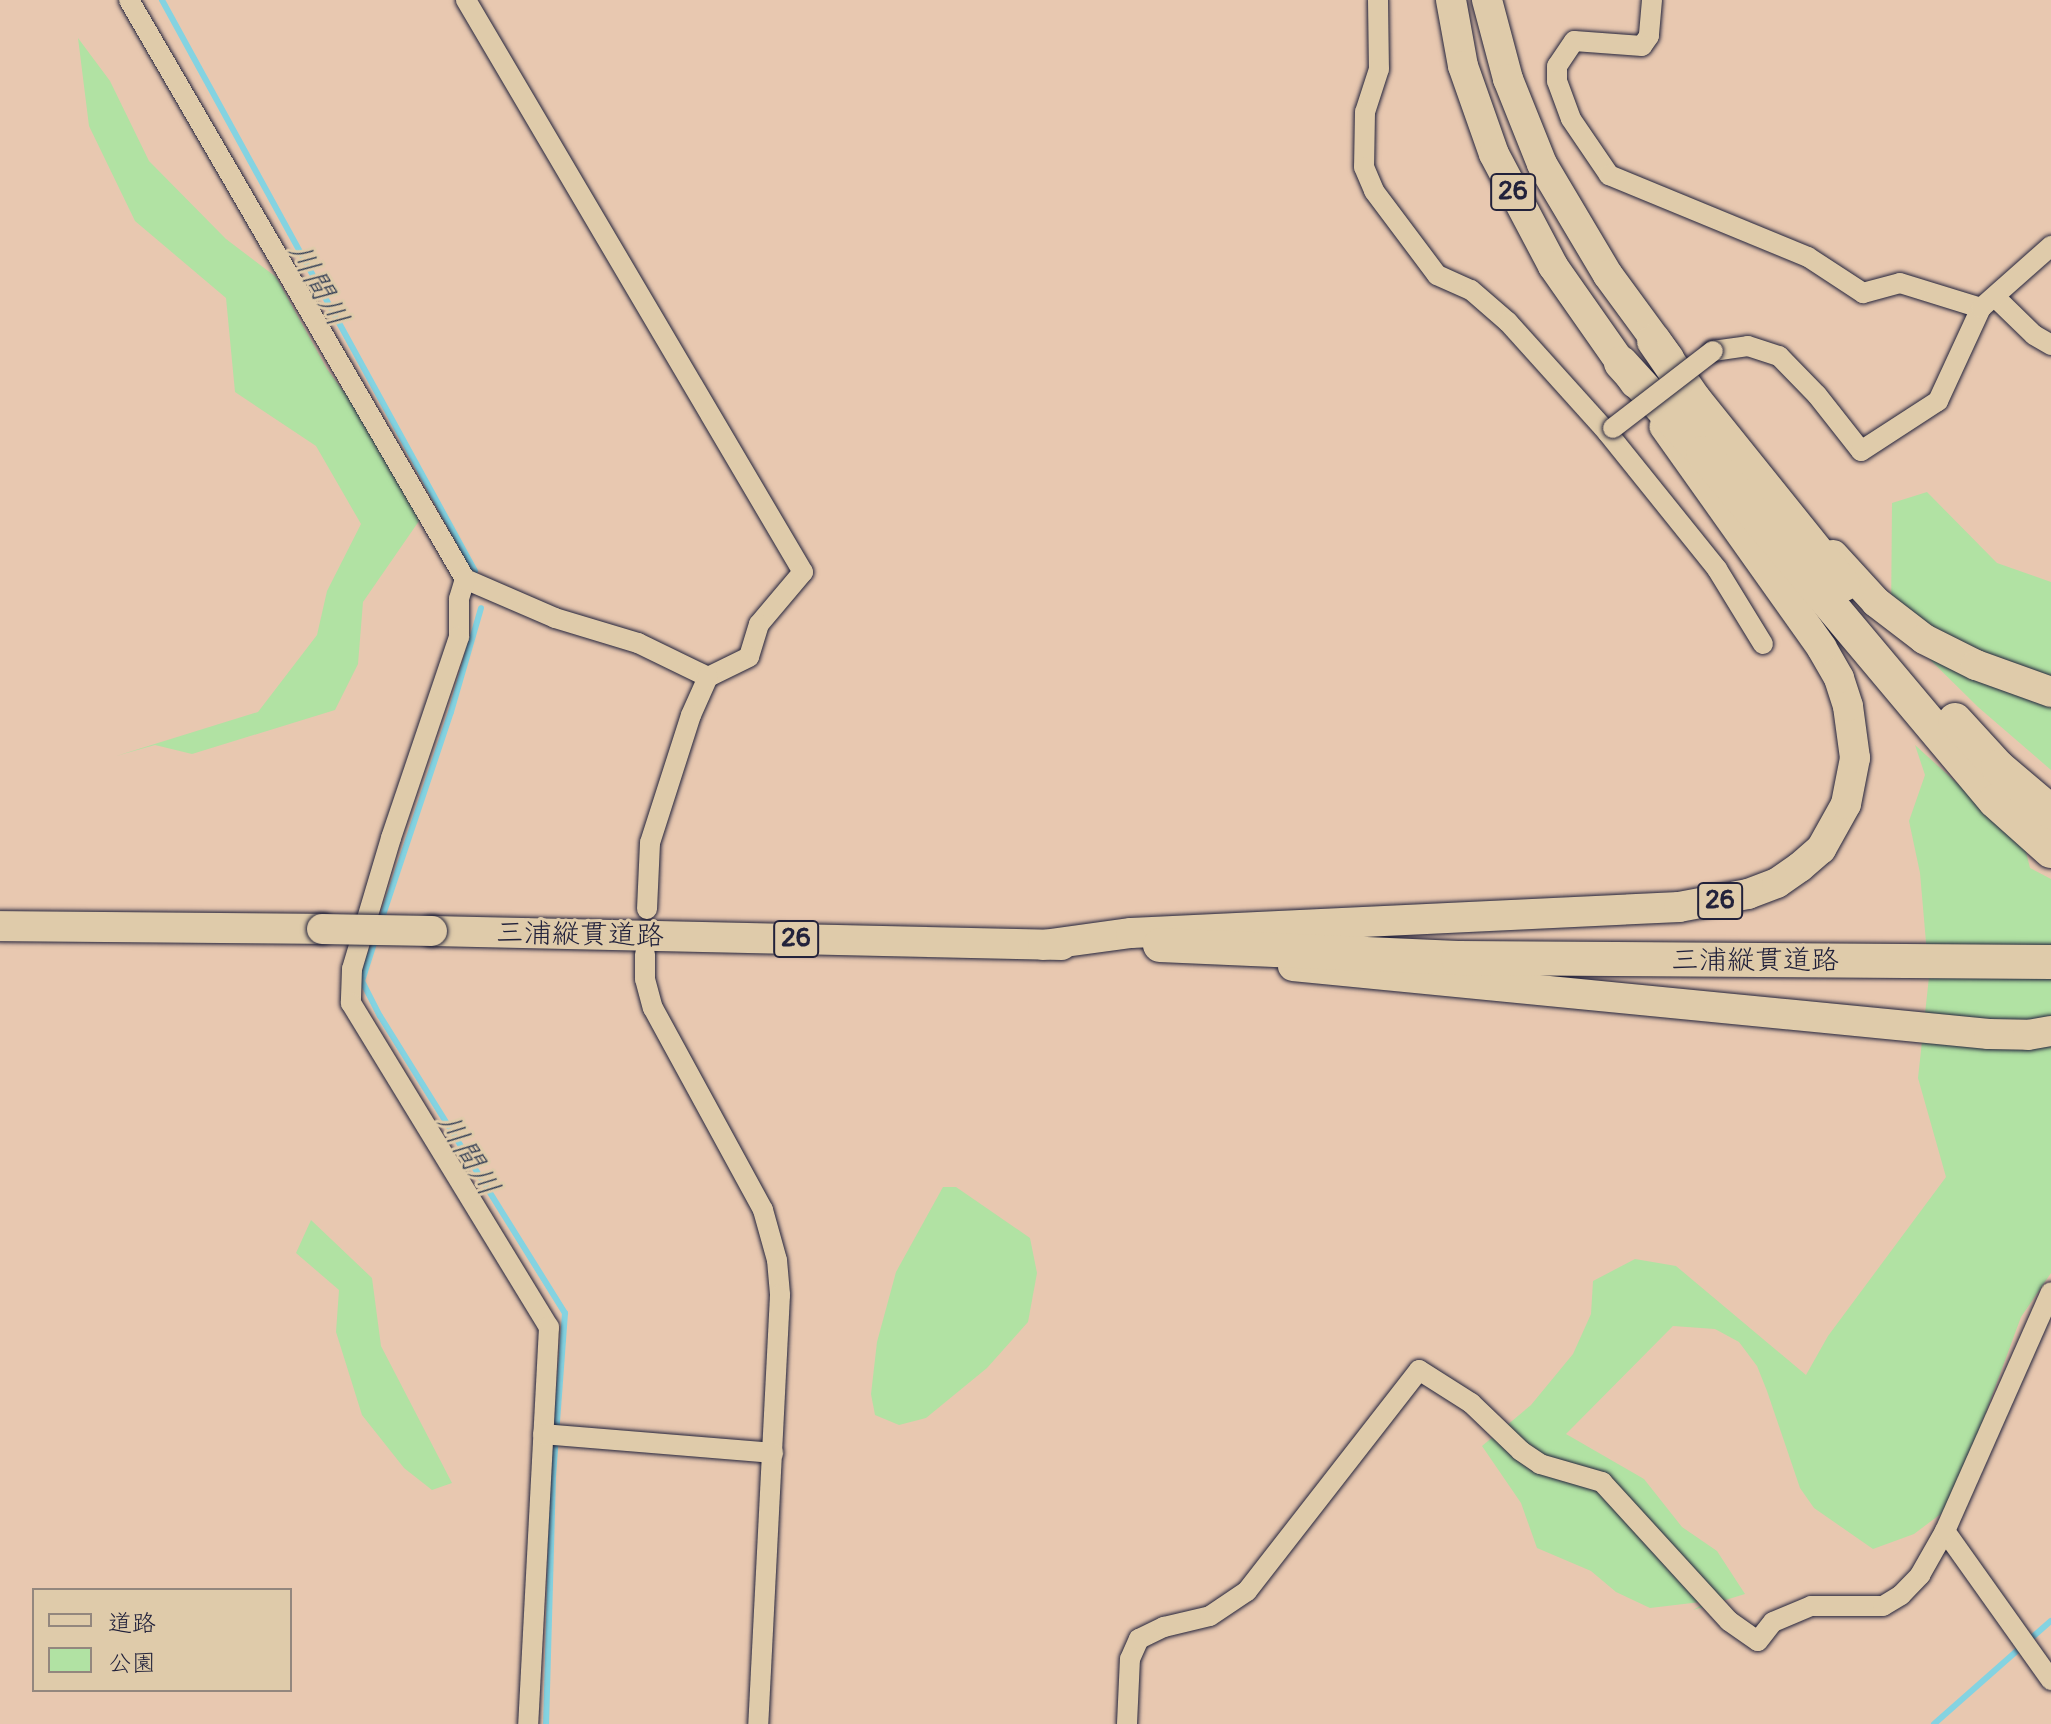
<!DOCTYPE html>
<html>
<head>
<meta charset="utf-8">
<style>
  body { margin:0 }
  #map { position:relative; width:2051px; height:1724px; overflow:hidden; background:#e8c8b0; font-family:Pangolin,"Klee One",sans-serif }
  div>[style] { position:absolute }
  .green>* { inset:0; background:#b1e2a3 }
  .stream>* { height:6px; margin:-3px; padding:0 3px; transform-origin:3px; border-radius:3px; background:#84d3e1 }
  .roads { filter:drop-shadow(0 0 2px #22223b) drop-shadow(0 0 2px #22223b) }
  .minor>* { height:20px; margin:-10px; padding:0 10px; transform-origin:10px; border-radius:10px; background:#dfcbaa }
  .primary>* { height:30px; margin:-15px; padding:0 15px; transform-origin:15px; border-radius:15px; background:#dfcbaa }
  .motorway>* { height:34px; margin:-17px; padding:0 17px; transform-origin:17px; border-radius:17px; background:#dfcbaa }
  .bridges { filter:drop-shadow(0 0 2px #22223b) drop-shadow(0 0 2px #22223b) }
  .minor-bridge>* { height:20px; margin:-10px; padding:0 10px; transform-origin:10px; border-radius:10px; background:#dfcbaa }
  .primary-bridge>* { height:30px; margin:-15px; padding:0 15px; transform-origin:15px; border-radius:15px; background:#dfcbaa }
  span { translate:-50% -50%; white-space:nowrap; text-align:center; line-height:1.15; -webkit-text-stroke:6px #dfcbaa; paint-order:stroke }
  .shield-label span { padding:2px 6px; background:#dfcbaa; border:2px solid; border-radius:6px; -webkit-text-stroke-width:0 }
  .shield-label { font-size:26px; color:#22223b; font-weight:700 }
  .street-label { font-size:28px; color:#22223b }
  .water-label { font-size:30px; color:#313d54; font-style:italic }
  .legend { position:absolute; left:32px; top:1588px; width:260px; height:104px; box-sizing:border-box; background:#dfcbaa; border:2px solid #93877e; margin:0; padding:10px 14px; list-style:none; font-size:24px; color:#22223b }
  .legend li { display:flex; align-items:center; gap:16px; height:40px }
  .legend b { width:40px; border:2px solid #93877e }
</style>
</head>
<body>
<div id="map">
  <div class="green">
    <div style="clip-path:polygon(78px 38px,110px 81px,149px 161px,226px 239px,276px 277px,327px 369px,394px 460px,419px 521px,363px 602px,358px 664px,335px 710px,192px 754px,155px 745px,116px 756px,258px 712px,317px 635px,327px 591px,361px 524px,316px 446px,235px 392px,226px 298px,135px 221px,89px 126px)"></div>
    <div style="clip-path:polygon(1927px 492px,1997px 563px,2051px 582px,2051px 770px,1978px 707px,1891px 621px,1892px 503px)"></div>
    <div style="clip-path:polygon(1915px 745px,2024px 844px,2030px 868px,2051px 879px,2051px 1273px,2021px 1317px,1958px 1488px,1942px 1513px,1914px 1534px,1873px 1549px,1814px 1508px,1800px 1488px,1767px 1391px,1757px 1366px,1739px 1342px,1715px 1329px,1673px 1326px,1566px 1434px,1644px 1479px,1682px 1527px,1717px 1551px,1745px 1594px,1693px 1610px,1709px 1601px,1650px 1608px,1616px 1592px,1591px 1571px,1537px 1548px,1521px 1503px,1482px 1446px,1531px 1405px,1573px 1354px,1591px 1314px,1593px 1281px,1635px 1259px,1676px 1266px,1806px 1375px,1828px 1336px,1946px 1177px,1918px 1078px,1929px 977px,1920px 873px,1909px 821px,1925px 775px)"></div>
    <div style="clip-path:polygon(943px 1187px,956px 1187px,1030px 1238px,1037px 1273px,1028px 1322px,987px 1368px,926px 1418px,899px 1425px,875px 1415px,871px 1394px,877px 1342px,896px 1272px)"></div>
    <div style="clip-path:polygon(311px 1220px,372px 1278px,381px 1346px,452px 1483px,432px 1490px,404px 1468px,362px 1415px,336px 1332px,339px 1290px,296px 1253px)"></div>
  </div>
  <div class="stream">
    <div style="left:162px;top:0;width:651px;rotate:61.27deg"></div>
    <div style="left:381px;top:921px;width:220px;rotate:-71.5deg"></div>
    <div style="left:451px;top:712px;width:108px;rotate:-73.9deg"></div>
    <div style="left:375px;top:940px;width:43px;rotate:107.6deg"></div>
    <div style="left:362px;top:981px;width:39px;rotate:63deg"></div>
    <div style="left:380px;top:1016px;width:350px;rotate:58.1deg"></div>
    <div style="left:565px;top:1313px;width:163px;rotate:94.2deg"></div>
    <div style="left:553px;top:1476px;width:248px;rotate:91.6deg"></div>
    <div style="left:1934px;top:1724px;width:156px;rotate:-41.4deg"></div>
  </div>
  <div class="roads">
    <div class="minor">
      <div style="left:129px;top:0;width:669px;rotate:59.87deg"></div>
      <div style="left:465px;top:579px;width:98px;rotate:23.4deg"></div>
      <div style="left:555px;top:618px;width:87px;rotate:16.8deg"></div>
      <div style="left:638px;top:643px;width:78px;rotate:25.9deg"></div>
      <div style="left:466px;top:0;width:664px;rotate:59.5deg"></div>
      <div style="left:803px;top:572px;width:68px;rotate:130.2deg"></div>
      <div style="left:759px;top:624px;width:34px;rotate:107deg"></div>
      <div style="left:749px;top:657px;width:46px;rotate:154deg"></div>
      <div style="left:708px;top:677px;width:42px;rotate:114.1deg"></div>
      <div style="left:691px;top:715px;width:134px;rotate:107.8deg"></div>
      <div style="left:650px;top:843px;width:66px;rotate:92.6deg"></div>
      <div style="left:1378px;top:0;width:69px;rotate:89.2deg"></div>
      <div style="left:1379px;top:69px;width:45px;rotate:108deg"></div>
      <div style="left:1365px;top:112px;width:55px;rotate:91deg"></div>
      <div style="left:1364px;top:167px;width:26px;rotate:67deg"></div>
      <div style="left:1374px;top:191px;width:105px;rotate:53.1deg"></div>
      <div style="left:1437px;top:275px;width:37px;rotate:24deg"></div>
      <div style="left:1471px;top:290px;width:49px;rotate:40.9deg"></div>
      <div style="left:1508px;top:322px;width:148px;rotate:48deg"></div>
      <div style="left:1607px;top:432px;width:176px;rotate:51.2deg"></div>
      <div style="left:1717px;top:569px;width:88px;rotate:58.5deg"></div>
      <div style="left:1652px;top:0;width:36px;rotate:95deg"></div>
      <div style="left:1649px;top:36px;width:12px;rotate:125deg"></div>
      <div style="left:1642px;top:46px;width:68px;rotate:-175.8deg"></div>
      <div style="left:1574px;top:41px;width:30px;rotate:124deg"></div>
      <div style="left:1557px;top:66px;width:15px;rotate:90deg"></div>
      <div style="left:1557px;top:81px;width:40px;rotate:69.8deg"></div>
      <div style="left:1571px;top:119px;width:68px;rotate:55.8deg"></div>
      <div style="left:1609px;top:175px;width:215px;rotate:22.4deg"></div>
      <div style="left:1808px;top:257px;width:66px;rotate:33.2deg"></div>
      <div style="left:1863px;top:293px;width:38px;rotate:-15deg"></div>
      <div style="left:1900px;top:283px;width:85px;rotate:17.2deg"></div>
      <div style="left:1995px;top:297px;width:54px;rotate:44.3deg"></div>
      <div style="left:2034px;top:335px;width:20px;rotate:30deg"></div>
      <div style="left:1713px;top:351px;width:35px;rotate:-8deg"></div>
      <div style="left:1748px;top:346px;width:33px;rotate:18deg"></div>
      <div style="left:1779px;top:356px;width:54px;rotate:45.7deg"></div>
      <div style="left:1817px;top:395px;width:71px;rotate:51.8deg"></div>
      <div style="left:1861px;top:451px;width:92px;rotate:-33deg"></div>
      <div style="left:1938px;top:401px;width:102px;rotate:-65.2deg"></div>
      <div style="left:1981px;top:308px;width:94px;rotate:-41.5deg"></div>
      <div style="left:465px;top:579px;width:21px;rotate:107deg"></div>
      <div style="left:459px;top:599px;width:38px;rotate:90deg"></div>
      <div style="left:459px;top:637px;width:212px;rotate:108.7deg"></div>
      <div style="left:391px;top:838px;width:137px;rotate:106.6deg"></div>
      <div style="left:352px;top:969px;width:34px;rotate:92deg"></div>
      <div style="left:351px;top:1003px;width:380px;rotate:58.6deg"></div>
      <div style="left:549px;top:1327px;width:398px;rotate:93deg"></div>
      <div style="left:645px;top:954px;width:25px;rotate:90deg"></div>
      <div style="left:645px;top:979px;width:30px;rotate:75deg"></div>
      <div style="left:653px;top:1008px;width:230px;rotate:61.4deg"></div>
      <div style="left:763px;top:1210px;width:52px;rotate:74.4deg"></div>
      <div style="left:777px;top:1260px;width:35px;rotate:85deg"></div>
      <div style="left:780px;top:1295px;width:430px;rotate:92.9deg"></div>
      <div style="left:543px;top:1434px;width:231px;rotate:4.7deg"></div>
      <div style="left:1945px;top:1531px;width:183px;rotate:54.6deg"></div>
      <div style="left:1127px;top:1724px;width:65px;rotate:-87.4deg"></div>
      <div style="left:1130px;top:1659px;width:22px;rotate:-66deg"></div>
      <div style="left:1139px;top:1639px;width:28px;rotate:-26deg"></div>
      <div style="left:1164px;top:1627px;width:47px;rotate:-13.4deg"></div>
      <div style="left:1210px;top:1616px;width:45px;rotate:-34deg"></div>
      <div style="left:1247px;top:1591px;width:280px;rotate:-52.1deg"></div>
      <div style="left:1419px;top:1370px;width:62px;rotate:32.4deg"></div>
      <div style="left:1471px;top:1403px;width:69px;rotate:43.8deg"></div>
      <div style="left:1521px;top:1451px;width:23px;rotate:34deg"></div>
      <div style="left:1540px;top:1464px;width:65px;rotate:16.2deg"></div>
      <div style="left:1602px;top:1482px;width:188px;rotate:47.6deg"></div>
      <div style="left:1729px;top:1621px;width:35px;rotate:35deg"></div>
      <div style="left:1758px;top:1641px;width:24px;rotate:-52deg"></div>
      <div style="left:1773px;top:1622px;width:41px;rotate:-22.8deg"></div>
      <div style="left:1811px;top:1606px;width:72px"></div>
      <div style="left:1883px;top:1606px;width:21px;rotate:-31deg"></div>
      <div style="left:1901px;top:1595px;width:28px;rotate:-46deg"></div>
      <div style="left:1920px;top:1575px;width:51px;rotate:-60.4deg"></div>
      <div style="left:1945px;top:1531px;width:261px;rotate:-66.1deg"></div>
    </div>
    <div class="primary">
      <div style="left:1451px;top:0;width:67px;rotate:79.7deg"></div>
      <div style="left:1463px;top:66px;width:93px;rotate:70.6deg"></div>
      <div style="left:1494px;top:154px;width:127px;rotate:62.2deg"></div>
      <div style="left:1553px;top:266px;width:143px;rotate:55deg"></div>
      <div style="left:1487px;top:0;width:82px;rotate:75.1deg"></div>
      <div style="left:1508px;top:79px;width:92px;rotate:68.2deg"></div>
      <div style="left:1542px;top:164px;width:129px;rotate:59.3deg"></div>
      <div style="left:1608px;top:275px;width:103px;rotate:53.7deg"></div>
      <div style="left:1833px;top:555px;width:64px;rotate:47.5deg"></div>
      <div style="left:1876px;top:602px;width:61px;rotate:37.6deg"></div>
      <div style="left:1924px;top:639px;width:58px;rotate:26.6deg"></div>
      <div style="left:1976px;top:665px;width:80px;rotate:19.8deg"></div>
      <div style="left:0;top:926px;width:322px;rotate:0.5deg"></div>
      <div style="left:432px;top:931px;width:630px;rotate:1.27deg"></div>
      <div style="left:1043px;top:945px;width:89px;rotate:-7.8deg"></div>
      <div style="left:1131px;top:933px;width:549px;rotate:-2.72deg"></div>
      <div style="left:1679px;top:907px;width:70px;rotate:-10.7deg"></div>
      <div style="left:1748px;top:894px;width:31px;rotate:-21deg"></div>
      <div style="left:1777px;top:883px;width:28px;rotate:-35deg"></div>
      <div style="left:1800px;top:867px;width:28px;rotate:-41deg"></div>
      <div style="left:1821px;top:849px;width:51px;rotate:-60.9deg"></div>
      <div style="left:1846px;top:804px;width:47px;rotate:-78.9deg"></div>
      <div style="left:1855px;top:758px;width:52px;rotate:-97.7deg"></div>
      <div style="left:1848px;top:706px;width:29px;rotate:-108deg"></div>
      <div style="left:1839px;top:678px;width:34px;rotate:-120deg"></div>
      <div style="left:1822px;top:648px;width:272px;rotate:-125.4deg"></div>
      <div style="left:1293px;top:966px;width:699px;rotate:5.58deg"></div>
      <div style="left:1989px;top:1034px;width:39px;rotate:1deg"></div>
      <div style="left:2028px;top:1035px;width:23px;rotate:-10deg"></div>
    </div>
    <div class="motorway">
      <div style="left:1654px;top:341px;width:70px;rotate:55.4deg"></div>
      <div style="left:1694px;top:399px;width:238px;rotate:51.2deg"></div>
      <div style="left:1621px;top:363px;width:122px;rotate:47.7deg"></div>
      <div style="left:1703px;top:453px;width:454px;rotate:50deg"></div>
      <div style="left:1995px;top:801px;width:75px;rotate:41.8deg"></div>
      <div style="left:1955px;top:720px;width:64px;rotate:47.5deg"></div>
      <div style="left:1998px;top:767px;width:70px;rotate:40.3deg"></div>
      <div style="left:1160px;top:945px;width:298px;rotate:2.5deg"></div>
      <div style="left:1458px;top:958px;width:593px;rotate:0.39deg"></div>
    </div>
  </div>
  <div class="bridges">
    <div class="minor-bridge">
      <div style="left:1613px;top:428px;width:126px;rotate:-37.6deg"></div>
    </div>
    <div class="primary-bridge">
      <div style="left:322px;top:929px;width:110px;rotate:1deg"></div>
    </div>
  </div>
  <div class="shield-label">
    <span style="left:1513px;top:192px">26</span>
    <span style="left:1720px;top:901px">26</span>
    <span style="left:796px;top:939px">26</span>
  </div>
  <div class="street-label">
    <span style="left:580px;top:935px;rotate:1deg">三浦縦貫道路</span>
    <span style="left:1755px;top:961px">三浦縦貫道路</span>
  </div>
  <div class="water-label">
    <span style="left:318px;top:285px;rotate:61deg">川間川</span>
    <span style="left:468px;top:1155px;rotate:59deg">川間川</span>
  </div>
  <ul class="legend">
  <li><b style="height:10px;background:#dfcbaa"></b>道路</li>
  <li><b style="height:22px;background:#b1e2a3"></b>公園</li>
  </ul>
</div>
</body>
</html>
